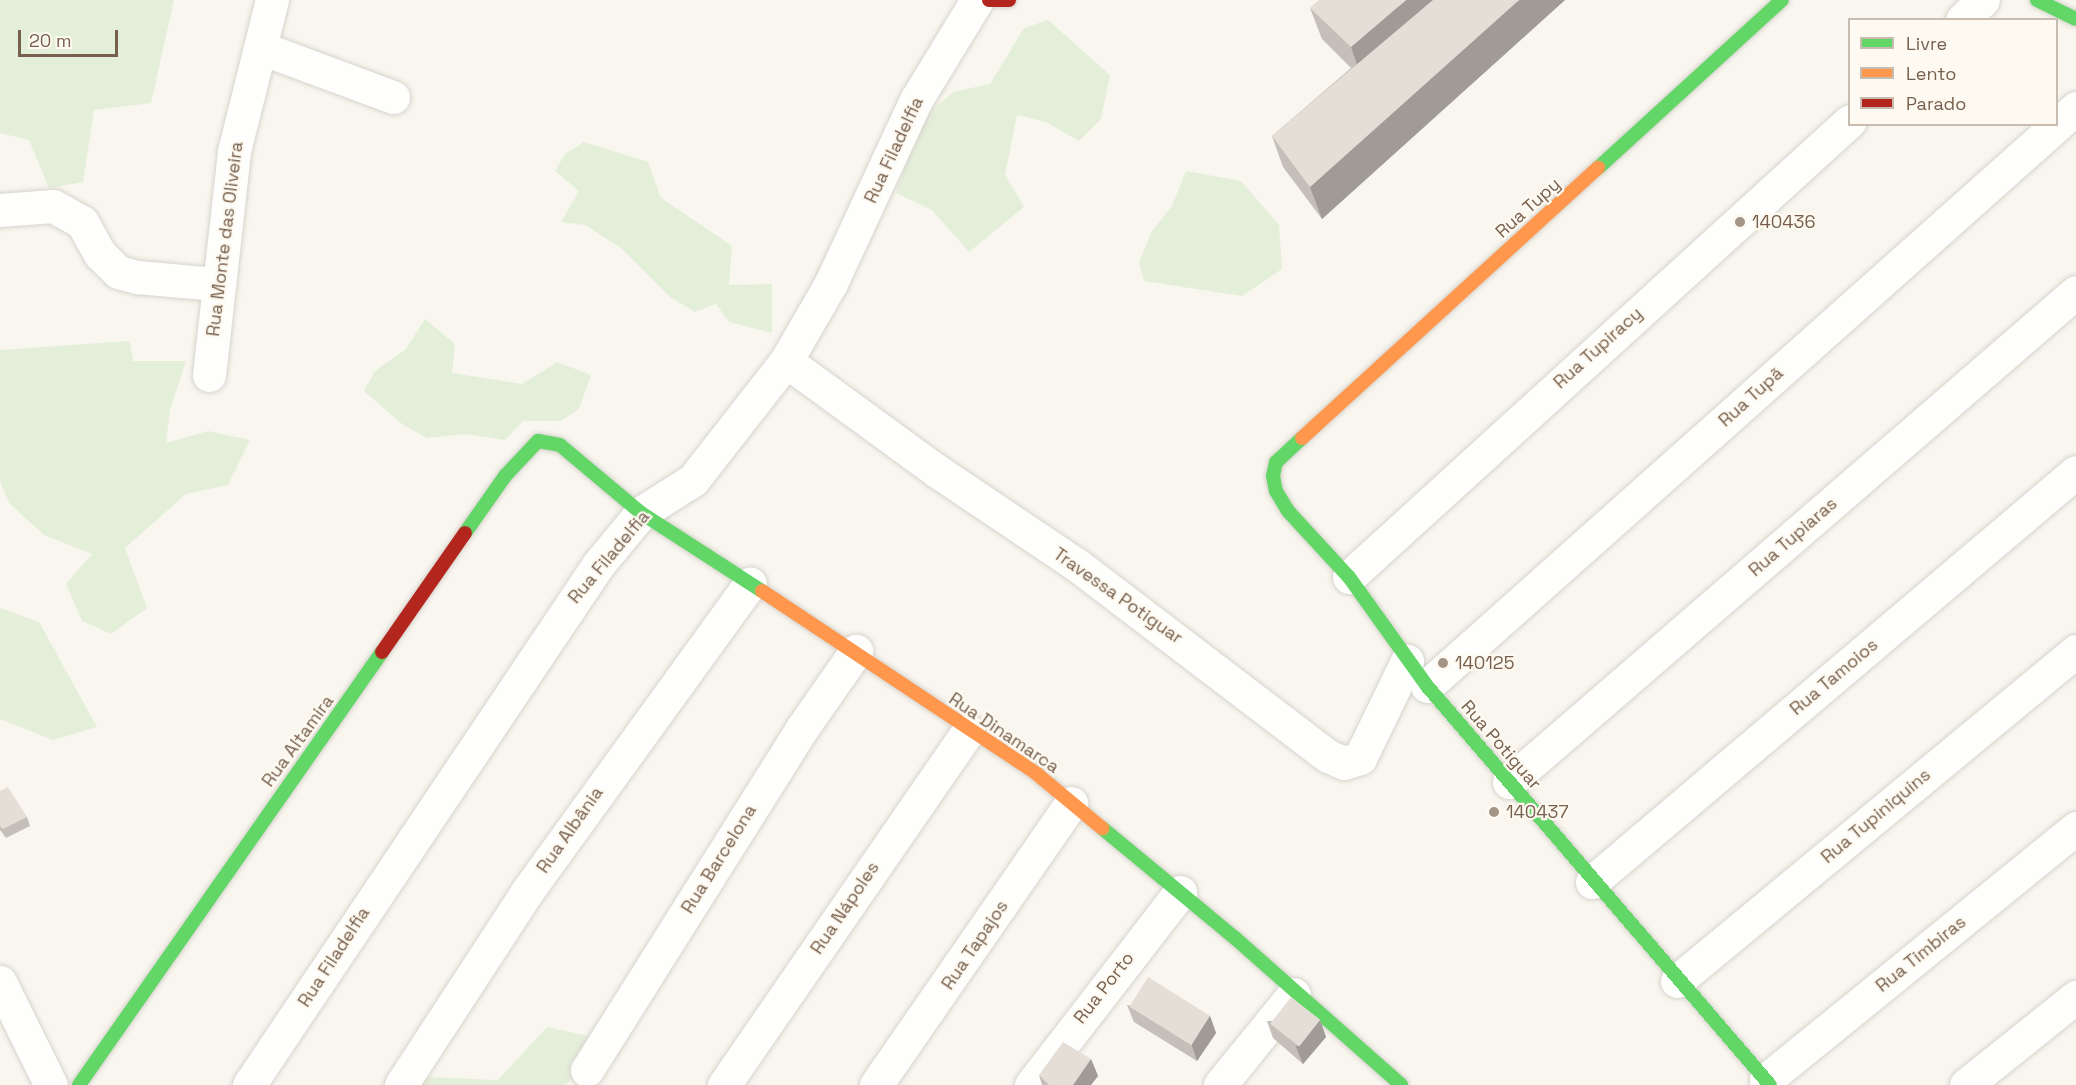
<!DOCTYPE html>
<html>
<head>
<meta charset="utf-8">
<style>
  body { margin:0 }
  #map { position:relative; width:2076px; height:1085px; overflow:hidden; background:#f8f6ef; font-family:"Space Grotesk",sans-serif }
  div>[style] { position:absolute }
  .green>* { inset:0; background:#e4efda }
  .roads { filter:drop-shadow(0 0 2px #d7d3cd) drop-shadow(0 0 2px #d7d3cd) }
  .street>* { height:33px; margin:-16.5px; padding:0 16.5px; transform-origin:16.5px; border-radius:16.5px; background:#fefefd }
  .fast>* { height:14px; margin:-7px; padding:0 7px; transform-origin:7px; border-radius:7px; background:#63d668 }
  .slow>* { height:14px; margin:-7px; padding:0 7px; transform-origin:7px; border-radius:7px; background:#ff974d }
  .jam>* { height:14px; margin:-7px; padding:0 7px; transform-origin:7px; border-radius:7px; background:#b3261e }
  .wall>* { inset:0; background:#c4bfb8 }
  .shaded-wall>* { inset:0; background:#a09b96 }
  .building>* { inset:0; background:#e4ded6; transform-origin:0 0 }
  .dots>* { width:16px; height:16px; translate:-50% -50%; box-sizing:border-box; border:3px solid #fefaf1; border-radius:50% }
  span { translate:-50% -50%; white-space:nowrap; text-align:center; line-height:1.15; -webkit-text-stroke:4.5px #fefaf1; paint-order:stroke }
  .street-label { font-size:18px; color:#77604e }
  .poi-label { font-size:18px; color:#77604e }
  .left { translate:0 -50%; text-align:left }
  .legend { position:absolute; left:1848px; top:18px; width:210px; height:108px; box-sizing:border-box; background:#fefaf1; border:2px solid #c8bcb0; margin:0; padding:8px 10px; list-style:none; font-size:18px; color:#77604e }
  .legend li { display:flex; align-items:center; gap:12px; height:30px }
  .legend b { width:30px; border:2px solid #c8bcb0 }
  .scale { position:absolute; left:18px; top:30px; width:100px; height:27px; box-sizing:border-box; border:3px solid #77604e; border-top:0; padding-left:8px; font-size:18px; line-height:21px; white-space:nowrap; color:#77604e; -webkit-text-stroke:4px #fefaf1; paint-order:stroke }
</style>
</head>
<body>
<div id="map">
  <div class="green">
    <div style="clip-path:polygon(0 0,174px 0,151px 103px,94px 110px,83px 182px,49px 188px,29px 140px,0 133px)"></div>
    <div style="clip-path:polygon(1048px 20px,1110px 75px,1101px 119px,1079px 141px,1046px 122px,1017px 115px,1005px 175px,1024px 207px,969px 252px,932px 210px,896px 193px,922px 119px,953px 92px,990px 84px,1024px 28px)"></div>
    <div style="clip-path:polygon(584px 142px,648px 162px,661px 198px,732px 246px,729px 285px,772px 284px,772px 333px,729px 322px,716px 304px,695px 312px,670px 297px,621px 248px,585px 225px,561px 222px,579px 191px,555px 171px,565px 154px)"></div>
    <div style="clip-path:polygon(1186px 171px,1241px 181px,1279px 225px,1282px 269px,1242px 296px,1144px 281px,1139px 262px,1152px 231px,1172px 206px)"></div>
    <div style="clip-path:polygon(425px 319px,455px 344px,452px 373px,522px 384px,557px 362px,591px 375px,579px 409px,561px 421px,523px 421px,505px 440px,465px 434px,427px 438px,402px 424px,364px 391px,375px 371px,406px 349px)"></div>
    <div style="clip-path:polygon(130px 341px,133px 361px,186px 361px,170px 410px,166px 443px,208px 431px,250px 440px,228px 485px,186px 494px,125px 548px,147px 608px,111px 634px,82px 621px,66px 584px,92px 554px,44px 535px,9px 503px,0 481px,0 350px)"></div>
    <div style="clip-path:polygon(0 608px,39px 622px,97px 727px,53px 740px,0 719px)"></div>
    <div style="clip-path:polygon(547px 1027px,606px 1040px,566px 1085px,418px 1085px,423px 1077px,498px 1080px)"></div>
  </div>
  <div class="roads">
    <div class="street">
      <div style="left:1962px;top:20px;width:29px;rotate:-44deg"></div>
      <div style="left:261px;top:48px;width:141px;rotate:20.4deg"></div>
      <div style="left:0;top:210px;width:53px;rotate:-4.3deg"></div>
      <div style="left:53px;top:206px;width:33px;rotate:29deg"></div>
      <div style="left:82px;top:222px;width:37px;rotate:61deg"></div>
      <div style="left:100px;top:254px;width:25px;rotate:45deg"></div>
      <div style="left:118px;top:272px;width:20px;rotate:15deg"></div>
      <div style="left:137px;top:277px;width:79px;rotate:5.1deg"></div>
      <div style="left:786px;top:361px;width:187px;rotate:36.1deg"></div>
      <div style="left:937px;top:471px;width:169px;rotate:33.9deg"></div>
      <div style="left:1077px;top:565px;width:315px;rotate:37.3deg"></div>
      <div style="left:1328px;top:756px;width:17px;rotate:24deg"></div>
      <div style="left:1344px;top:763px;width:17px;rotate:-17deg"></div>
      <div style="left:1360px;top:758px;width:108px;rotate:-64.1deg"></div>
      <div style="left:209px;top:375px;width:225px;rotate:-83.6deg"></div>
      <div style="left:234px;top:151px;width:156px;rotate:-75.9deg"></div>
      <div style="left:1349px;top:577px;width:677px;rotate:-42.31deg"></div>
      <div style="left:1427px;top:686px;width:869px;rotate:-41.69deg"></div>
      <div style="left:1509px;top:782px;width:749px;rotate:-40.83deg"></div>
      <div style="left:1592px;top:882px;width:634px;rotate:-40.27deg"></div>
      <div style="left:1677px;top:981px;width:518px;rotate:-39.59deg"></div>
      <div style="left:0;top:982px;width:115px;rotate:63.7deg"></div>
      <div style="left:587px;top:1070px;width:405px;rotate:-57.8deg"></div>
      <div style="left:803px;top:727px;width:93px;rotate:-55.1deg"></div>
      <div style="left:1766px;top:1080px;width:400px;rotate:-39.1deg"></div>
      <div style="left:249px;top:1085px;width:626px;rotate:-56.13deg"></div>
      <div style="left:598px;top:565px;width:67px;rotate:-50.4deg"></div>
      <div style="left:641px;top:513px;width:62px;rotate:-32.4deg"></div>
      <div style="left:693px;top:480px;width:151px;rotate:-52deg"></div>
      <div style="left:786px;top:361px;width:90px;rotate:-60deg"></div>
      <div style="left:831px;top:283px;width:202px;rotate:-65.1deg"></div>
      <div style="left:916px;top:100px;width:117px;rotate:-58.6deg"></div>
      <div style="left:401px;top:1085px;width:229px;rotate:-56.9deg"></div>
      <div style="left:526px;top:893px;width:382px;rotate:-54.1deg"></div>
      <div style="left:724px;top:1085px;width:430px;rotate:-55.4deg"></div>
      <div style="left:876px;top:1085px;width:343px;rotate:-55.3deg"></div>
      <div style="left:1031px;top:1085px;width:244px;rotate:-52.3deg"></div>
      <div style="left:1220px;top:1085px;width:117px;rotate:-50.9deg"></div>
      <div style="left:1966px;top:1085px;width:141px;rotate:-38.7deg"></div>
    </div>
    <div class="fast">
      <div style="left:2037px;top:0;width:43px;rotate:26deg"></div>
      <div style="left:1598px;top:168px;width:249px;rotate:-42.4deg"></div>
      <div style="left:1302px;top:438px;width:35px;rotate:137deg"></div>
      <div style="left:1276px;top:462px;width:14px;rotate:102deg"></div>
      <div style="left:1273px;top:476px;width:15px;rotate:79deg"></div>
      <div style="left:1276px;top:491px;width:23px;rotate:59deg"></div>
      <div style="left:1288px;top:511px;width:90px;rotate:47.3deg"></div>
      <div style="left:1349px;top:577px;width:134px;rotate:54.4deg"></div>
      <div style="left:1427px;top:686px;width:526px;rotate:49.32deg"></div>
      <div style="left:465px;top:533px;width:70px;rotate:-54.9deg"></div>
      <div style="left:505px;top:476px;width:48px;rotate:-46.7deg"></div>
      <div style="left:538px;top:441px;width:22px;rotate:10deg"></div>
      <div style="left:560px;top:445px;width:106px;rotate:40deg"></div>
      <div style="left:641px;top:513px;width:144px;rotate:32.8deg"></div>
      <div style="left:1102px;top:828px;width:173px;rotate:39.6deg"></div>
      <div style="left:1235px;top:938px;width:222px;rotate:41.5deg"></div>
      <div style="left:79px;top:1085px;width:528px;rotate:-55.02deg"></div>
    </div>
    <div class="slow">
      <div style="left:1302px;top:438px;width:401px;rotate:-42.4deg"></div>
      <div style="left:762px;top:591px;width:330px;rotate:33.6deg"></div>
      <div style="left:1037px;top:774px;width:85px;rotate:39.7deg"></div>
    </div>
    <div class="jam">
      <div style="left:989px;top:0;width:20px"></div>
      <div style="left:382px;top:652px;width:145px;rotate:-55.1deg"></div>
    </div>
  </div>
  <div class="wall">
    <div style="clip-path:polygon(1565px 0,1322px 219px,1283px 167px,1272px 136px,1351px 68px,1322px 39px,1310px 8px)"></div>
    <div style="clip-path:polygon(0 791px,27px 817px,30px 826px,6px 838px,0 830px)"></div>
    <div style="clip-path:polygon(1127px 1005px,1210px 1016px,1216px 1033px,1197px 1061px,1134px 1022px)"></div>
    <div style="clip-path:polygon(1320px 1020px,1326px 1037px,1303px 1064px,1273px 1038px,1267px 1021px)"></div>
    <div style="clip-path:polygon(1091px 1059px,1098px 1076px,1091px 1085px,1042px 1085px,1039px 1075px)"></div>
  </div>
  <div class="shaded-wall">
    <div style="clip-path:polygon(1406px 0,1455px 0,1362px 79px,1351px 47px)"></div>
    <div style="clip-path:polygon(1519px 0,1565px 0,1322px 219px,1310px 187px)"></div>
    <div style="clip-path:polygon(1210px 1016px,1216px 1033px,1197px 1061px,1191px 1043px)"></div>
    <div style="clip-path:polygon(1320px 1020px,1326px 1037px,1303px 1064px,1296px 1047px)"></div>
    <div style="clip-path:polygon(1091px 1059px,1098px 1076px,1091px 1085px,1073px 1085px)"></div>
  </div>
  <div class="building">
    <div style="clip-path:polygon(1319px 0,1406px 0,1351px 47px,1310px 8px)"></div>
    <div style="clip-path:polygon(1433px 0,1519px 0,1310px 187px,1272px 136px)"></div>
    <div style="clip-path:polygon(8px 787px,27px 817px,3px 829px,0 826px,0 791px)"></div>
    <div style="left:1148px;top:977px;width:73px;height:35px;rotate:32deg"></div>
    <div style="left:1291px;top:997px;width:37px;height:34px;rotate:38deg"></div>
    <div style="clip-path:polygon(1063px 1042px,1091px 1059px,1073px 1085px,1049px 1085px,1039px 1075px)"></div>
  </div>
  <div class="dots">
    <div style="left:1740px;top:222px;background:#a49486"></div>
    <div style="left:1443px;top:663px;background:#a49486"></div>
    <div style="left:1494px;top:812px;background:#a49486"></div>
  </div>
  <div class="street-label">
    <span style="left:894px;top:150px;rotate:-65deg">Rua Filadelfia</span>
    <span style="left:1528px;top:208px;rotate:-42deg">Rua Tupy</span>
    <span style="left:225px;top:239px;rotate:-83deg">Rua Monte das Oliveira</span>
    <span style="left:1598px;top:348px;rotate:-42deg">Rua Tupiracy</span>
    <span style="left:1751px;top:397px;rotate:-42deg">Rua Tupã</span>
    <span style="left:1793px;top:537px;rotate:-41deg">Rua Tupiaras</span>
    <span style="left:609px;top:557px;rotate:-50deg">Rua Filadelfia</span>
    <span style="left:1118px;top:596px;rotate:35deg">Travessa Potiguar</span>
    <span style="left:1834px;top:677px;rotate:-40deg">Rua Tamoios</span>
    <span style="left:1004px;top:733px;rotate:34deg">Rua Dinamarca</span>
    <span style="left:298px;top:741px;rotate:-54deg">Rua Altamira</span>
    <span style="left:1501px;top:745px;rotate:49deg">Rua Potiguar</span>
    <span style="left:1876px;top:816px;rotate:-40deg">Rua Tupiniquins</span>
    <span style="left:570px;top:830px;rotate:-55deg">Rua Albânia</span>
    <span style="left:719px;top:859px;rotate:-58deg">Rua Barcelona</span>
    <span style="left:845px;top:908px;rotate:-56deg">Rua Nápoles</span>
    <span style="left:975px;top:945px;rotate:-56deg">Rua Tapajos</span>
    <span style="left:1921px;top:954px;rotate:-39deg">Rua Timbiras</span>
    <span style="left:334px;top:957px;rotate:-57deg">Rua Filadelfia</span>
    <span style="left:1104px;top:988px;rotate:-52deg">Rua Porto</span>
  </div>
  <div class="poi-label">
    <span class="left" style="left:1752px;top:222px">140436</span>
    <span class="left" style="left:1455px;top:663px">140125</span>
    <span class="left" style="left:1506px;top:812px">140437</span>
  </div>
  <ul class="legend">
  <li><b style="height:8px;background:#63d668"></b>Livre</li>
  <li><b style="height:8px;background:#ff974d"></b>Lento</li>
  <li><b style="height:8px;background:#b3261e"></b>Parado</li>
  </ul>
  <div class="scale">20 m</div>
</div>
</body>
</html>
